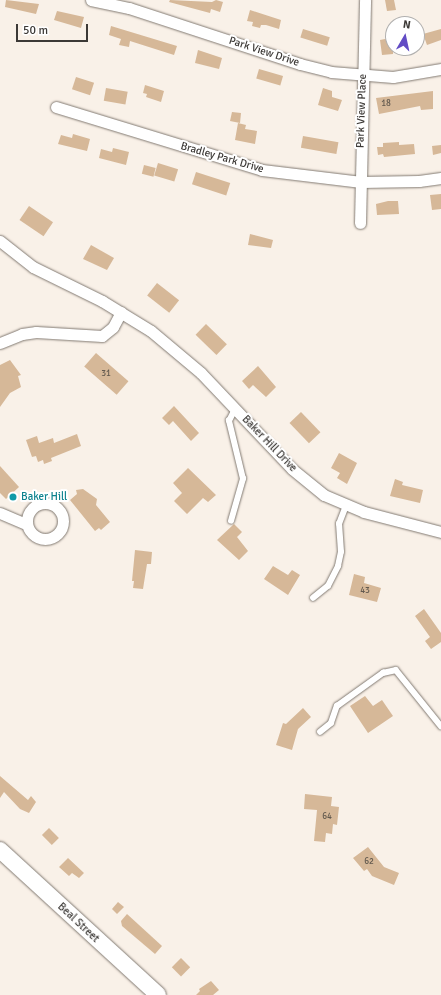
<!DOCTYPE html>
<html>
<head>
<meta charset="utf-8">
<style>
  body { margin:0 }
  #map { position:relative; width:441px; height:995px; overflow:hidden; background:#f9f1e8; font-family:Signika,sans-serif }
  div>[style] { position:absolute }
  .building>* { inset:0; background:#d6b898; transform-origin:0 0 }
  .roads { filter:drop-shadow(0 0 1px #827a72) drop-shadow(0 0 1px #827a72) }
  .lane>* { height:5.5px; margin:-2.75px; padding:0 2.75px; transform-origin:2.75px; border-radius:2.75px; background:#fff }
  .street>* { height:11px; margin:-5.5px; padding:0 5.5px; transform-origin:5.5px; border-radius:5.5px; background:#fff }
  .street>.ring { margin:-5.5px; padding:0; box-sizing:content-box; background:none; border:11px solid #fff; border-radius:50% }
  .secondary>* { height:16px; margin:-8px; padding:0 8px; transform-origin:8px; border-radius:8px; background:#fff }
  .dots>* { width:11px; height:11px; translate:-50% -50%; box-sizing:border-box; border:2px solid #fff; border-radius:50% }
  span { translate:-50% -50%; white-space:nowrap; text-align:center; line-height:1.15; -webkit-text-stroke:4px #fff; paint-order:stroke }
  .number-label { font-size:9px; color:#62594e }
  .number-label span { -webkit-text-stroke-width:0 }
  .street-label { font-size:11px; color:#3c3936 }
  .culture-label { font-size:11px; color:#0d838f }
  .left { translate:0 -50%; text-align:left }
  .north { position:absolute; left:385px; top:16px; width:40px; height:40px; box-sizing:border-box; background:#fff; border:1px solid #b1b0af; border-radius:50%; rotate:9deg; font-size:11px; font-weight:700; line-height:16px; text-align:center; color:#3c3936 }
  .north::after { content:''; display:block; margin:auto; width:14px; height:18px; background:#624cc5; clip-path:polygon(50% 0,100% 100%,50% 72%,0 100%) }
  .scale { position:absolute; left:16px; top:24px; width:72px; height:18px; box-sizing:border-box; border:2px solid #3c3936; border-top:0; padding-left:5px; font-size:12px; line-height:14px; white-space:nowrap; color:#3c3936; -webkit-text-stroke:3px #fff; paint-order:stroke }
</style>
</head>
<body>
<div id="map">
  <div class="building">
    <div style="clip-path:polygon(6px 0,39px 4px,36px 14px,5px 7px)"></div>
    <div style="clip-path:polygon(170px 0,212px 2px,216px 0,223px 2px,220px 12px,211px 9px,210px 13px,169px 2px)"></div>
    <div style="clip-path:polygon(385px 0,394px 0,396px 10px,387px 11px)"></div>
    <div style="clip-path:polygon(250px 10px,281px 20px,279px 29px,266px 25px,261px 25px,260px 28px,252px 26px,253px 22px,247px 21px)"></div>
    <div style="clip-path:polygon(57px 11px,84px 17px,81px 28px,54px 20px)"></div>
    <div style="clip-path:polygon(111px 26px,177px 46px,174px 55px,130px 41px,129px 47px,119px 45px,121px 39px,109px 35px)"></div>
    <div style="left:303px;top:29px;width:28px;height:9px;rotate:17deg"></div>
    <div style="clip-path:polygon(441px 29px,441px 40px,427px 45px,423px 34px)"></div>
    <div style="clip-path:polygon(390px 38px,390px 44px,393px 44px,393px 54px,382px 55px,380px 40px)"></div>
    <div style="clip-path:polygon(198px 50px,222px 58px,219px 69px,195px 63px)"></div>
    <div style="left:259px;top:69px;width:25px;height:10px;rotate:16deg"></div>
    <div style="left:76px;top:77px;width:19px;height:13px;rotate:18deg"></div>
    <div style="clip-path:polygon(145px 85px,164px 91px,161px 102px,146px 97px,147px 94px,143px 93px)"></div>
    <div style="left:106px;top:88px;width:22px;height:13px;rotate:10deg"></div>
    <div style="clip-path:polygon(323px 88px,332px 91px,332px 97px,342px 100px,338px 111px,318px 105px)"></div>
    <div style="clip-path:polygon(433px 91px,433px 109px,421px 110px,420px 106px,379px 114px,376px 98px)"></div>
    <div style="clip-path:polygon(232px 112px,241px 113px,240px 123px,230px 121px)"></div>
    <div style="clip-path:polygon(238px 123px,246px 125px,245px 129px,257px 131px,255px 144px,235px 140px)"></div>
    <div style="clip-path:polygon(73px 134px,90px 139px,87px 151px,58px 144px,61px 135px,72px 138px)"></div>
    <div style="left:303px;top:136px;width:36px;height:12px;rotate:10deg"></div>
    <div style="clip-path:polygon(399px 142px,399px 145px,414px 144px,415px 154px,384px 157px,383px 154px,378px 155px,377px 147px,383px 147px,383px 143px)"></div>
    <div style="clip-path:polygon(441px 145px,441px 153px,433px 155px,432px 146px)"></div>
    <div style="clip-path:polygon(113px 148px,129px 152px,126px 165px,99px 158px,101px 149px,112px 152px)"></div>
    <div style="left:158px;top:163px;width:21px;height:13px;rotate:17deg"></div>
    <div style="left:144px;top:165px;width:12px;height:9px;rotate:14deg"></div>
    <div style="left:196px;top:172px;width:36px;height:13px;rotate:18deg"></div>
    <div style="clip-path:polygon(441px 194px,441px 209px,432px 210px,430px 195px)"></div>
    <div style="clip-path:polygon(388px 201px,398px 201px,399px 214px,377px 215px,376px 204px)"></div>
    <div style="left:29px;top:206px;width:29px;height:17px;rotate:34deg"></div>
    <div style="clip-path:polygon(250px 234px,273px 240px,271px 248px,248px 245px)"></div>
    <div style="clip-path:polygon(91px 245px,114px 258px,107px 270px,83px 259px)"></div>
    <div style="left:157px;top:283px;width:28px;height:16px;rotate:38deg"></div>
    <div style="left:206px;top:324px;width:29px;height:15px;rotate:44deg"></div>
    <div style="left:96px;top:353px;width:43px;height:18px;rotate:41deg"></div>
    <div style="clip-path:polygon(10px 360px,21px 375px,18px 376px,21px 387px,10px 393px,0 407px,0 365px)"></div>
    <div style="clip-path:polygon(258px 366px,276px 387px,266px 397px,253px 385px,249px 389px,242px 381px)"></div>
    <div style="clip-path:polygon(174px 406px,199px 433px,191px 441px,173px 421px,169px 425px,162px 418px)"></div>
    <div style="left:301px;top:412px;width:28px;height:16px;rotate:46deg"></div>
    <div style="clip-path:polygon(77px 434px,81px 446px,51px 458px,52px 461px,44px 464px,43px 460px,38px 462px,36px 456px,32px 457px,26px 440px,37px 436px,39px 443px,53px 438px,54px 443px)"></div>
    <div style="clip-path:polygon(339px 453px,357px 463px,347px 484px,337px 478px,340px 473px,331px 468px)"></div>
    <div style="clip-path:polygon(0 466px,19px 487px,6px 499px,0 493px)"></div>
    <div style="clip-path:polygon(188px 468px,216px 495px,208px 502px,203px 498px,187px 514px,174px 501px,182px 493px,173px 483px)"></div>
    <div style="clip-path:polygon(395px 479px,403px 482px,402px 485px,423px 490px,420px 503px,390px 496px)"></div>
    <div style="clip-path:polygon(83px 489px,97px 499px,96px 505px,110px 522px,101px 530px,99px 528px,95px 531px,70px 500px,77px 494px,76px 490px)"></div>
    <div style="clip-path:polygon(234px 524px,242px 532px,237px 537px,248px 551px,239px 560px,217px 540px)"></div>
    <div style="clip-path:polygon(135px 550px,152px 552px,151px 564px,147px 564px,143px 589px,133px 588px,134px 581px,132px 581px)"></div>
    <div style="clip-path:polygon(273px 566px,288px 575px,292px 570px,300px 575px,288px 595px,264px 579px)"></div>
    <div style="clip-path:polygon(354px 574px,365px 577px,364px 583px,381px 588px,377px 602px,349px 595px)"></div>
    <div style="clip-path:polygon(424px 609px,441px 633px,441px 642px,431px 649px,425px 641px,430px 637px,415px 616px)"></div>
    <div style="clip-path:polygon(365px 696px,373px 706px,382px 700px,393px 716px,368px 733px,350px 706px)"></div>
    <div style="clip-path:polygon(303px 708px,311px 717px,298px 729px,292px 750px,276px 745px,283px 723px,286px 724px)"></div>
    <div style="clip-path:polygon(0 776px,28px 800px,31px 796px,36px 802px,29px 813px,20px 809px,4px 792px,0 798px)"></div>
    <div style="clip-path:polygon(305px 794px,332px 797px,331px 806px,339px 807px,337px 825px,333px 824px,332px 834px,326px 833px,325px 842px,314px 841px,317px 810px,304px 809px)"></div>
    <div style="left:49px;top:828px;width:14px;height:10px;rotate:45deg"></div>
    <div style="clip-path:polygon(368px 847px,384px 867px,399px 873px,394px 885px,372px 876px,367px 869px,364px 871px,353px 858px)"></div>
    <div style="clip-path:polygon(68px 858px,84px 873px,79px 878px,72px 873px,69px 876px,59px 867px)"></div>
    <div style="clip-path:polygon(118px 902px,124px 907px,117px 914px,112px 909px)"></div>
    <div style="clip-path:polygon(127px 914px,162px 946px,155px 954px,122px 926px,121px 921px)"></div>
    <div style="left:181px;top:958px;width:13px;height:13px;rotate:45deg"></div>
    <div style="clip-path:polygon(211px 981px,219px 990px,213px 995px,196px 995px,200px 991px,199px 989px)"></div>
  </div>
  <div class="roads">
    <div class="lane">
      <div style="left:231px;top:521px;width:44px;rotate:-74.1deg"></div>
      <div style="left:243px;top:479px;width:60px;rotate:-103.6deg"></div>
      <div style="left:229px;top:421px;width:13px;rotate:-63deg"></div>
      <div style="left:313px;top:598px;width:19px;rotate:-39deg"></div>
      <div style="left:328px;top:586px;width:22px;rotate:-63deg"></div>
      <div style="left:338px;top:566px;width:14px;rotate:-78deg"></div>
      <div style="left:341px;top:552px;width:28px;rotate:-94deg"></div>
      <div style="left:339px;top:524px;width:19px;rotate:-69deg"></div>
      <div style="left:320px;top:732px;width:14px;rotate:-39deg"></div>
      <div style="left:331px;top:723px;width:18px;rotate:-71deg"></div>
      <div style="left:337px;top:706px;width:57px;rotate:-35.7deg"></div>
      <div style="left:383px;top:673px;width:13px;rotate:-13deg"></div>
      <div style="left:396px;top:670px;width:72px;rotate:51.2deg"></div>
    </div>
    <div class="street">
      <div style="left:91px;top:0;width:39px;rotate:12deg"></div>
      <div style="left:129px;top:8px;width:180px;rotate:18.1deg"></div>
      <div style="left:300px;top:64px;width:32px;rotate:14deg"></div>
      <div style="left:331px;top:72px;width:62px;rotate:4.6deg"></div>
      <div style="left:393px;top:77px;width:49px;rotate:-9.5deg"></div>
      <div style="left:56px;top:107px;width:215px;rotate:17deg"></div>
      <div style="left:262px;top:170px;width:100px;rotate:6.9deg"></div>
      <div style="left:361px;top:182px;width:58px;rotate:-1deg"></div>
      <div style="left:419px;top:181px;width:22px;rotate:-8deg"></div>
      <div style="left:360px;top:223px;width:223px;rotate:-88.7deg"></div>
      <div style="left:0;top:241px;width:42px;rotate:38.2deg"></div>
      <div style="left:33px;top:267px;width:77px;rotate:26.2deg"></div>
      <div style="left:102px;top:301px;width:57px;rotate:31.5deg"></div>
      <div style="left:151px;top:331px;width:65px;rotate:40deg"></div>
      <div style="left:201px;top:373px;width:132px;rotate:46.5deg"></div>
      <div style="left:292px;top:469px;width:41px;rotate:39.1deg"></div>
      <div style="left:324px;top:495px;width:43px;rotate:23deg"></div>
      <div style="left:364px;top:512px;width:80px;rotate:14.6deg"></div>
      <div style="left:0;top:343px;width:24px;rotate:-22deg"></div>
      <div style="left:22px;top:334px;width:14px;rotate:-8deg"></div>
      <div style="left:36px;top:332px;width:66px;rotate:3.5deg"></div>
      <div style="left:102px;top:336px;width:14px;rotate:-39deg"></div>
      <div style="left:113px;top:327px;width:17px;rotate:-62deg"></div>
      <div class="ring" style="left:27px;top:503px;width:25px;height:25px"></div>
      <div style="left:0;top:513px;width:28px;rotate:23deg"></div>
    </div>
    <div class="secondary">
      <div style="left:0;top:850px;width:214px;rotate:42.5deg"></div>
    </div>
  </div>
  <div class="dots">
    <div style="left:13px;top:497px;background:#0f9aa8"></div>
  </div>
  <div class="number-label">
    <span style="left:386px;top:104px">18</span>
    <span style="left:106px;top:374px">31</span>
    <span style="left:365px;top:591px">43</span>
    <span style="left:327px;top:817px">64</span>
    <span style="left:369px;top:862px">62</span>
  </div>
  <div class="street-label">
    <span style="left:264px;top:52px;rotate:18deg">Park View Drive</span>
    <span style="left:362px;top:111px;rotate:-88deg">Park View Place</span>
    <span style="left:222px;top:158px;rotate:16deg">Bradley Park Drive</span>
    <span style="left:269px;top:444px;rotate:46deg">Baker Hill Drive</span>
    <span style="left:78px;top:923px;rotate:43deg">Beal Street</span>
  </div>
  <div class="culture-label">
    <span class="left" style="left:21px;top:497px">Baker Hill</span>
  </div>
  <div class="north">N</div>
  <div class="scale">50 m</div>
</div>
</body>
</html>
